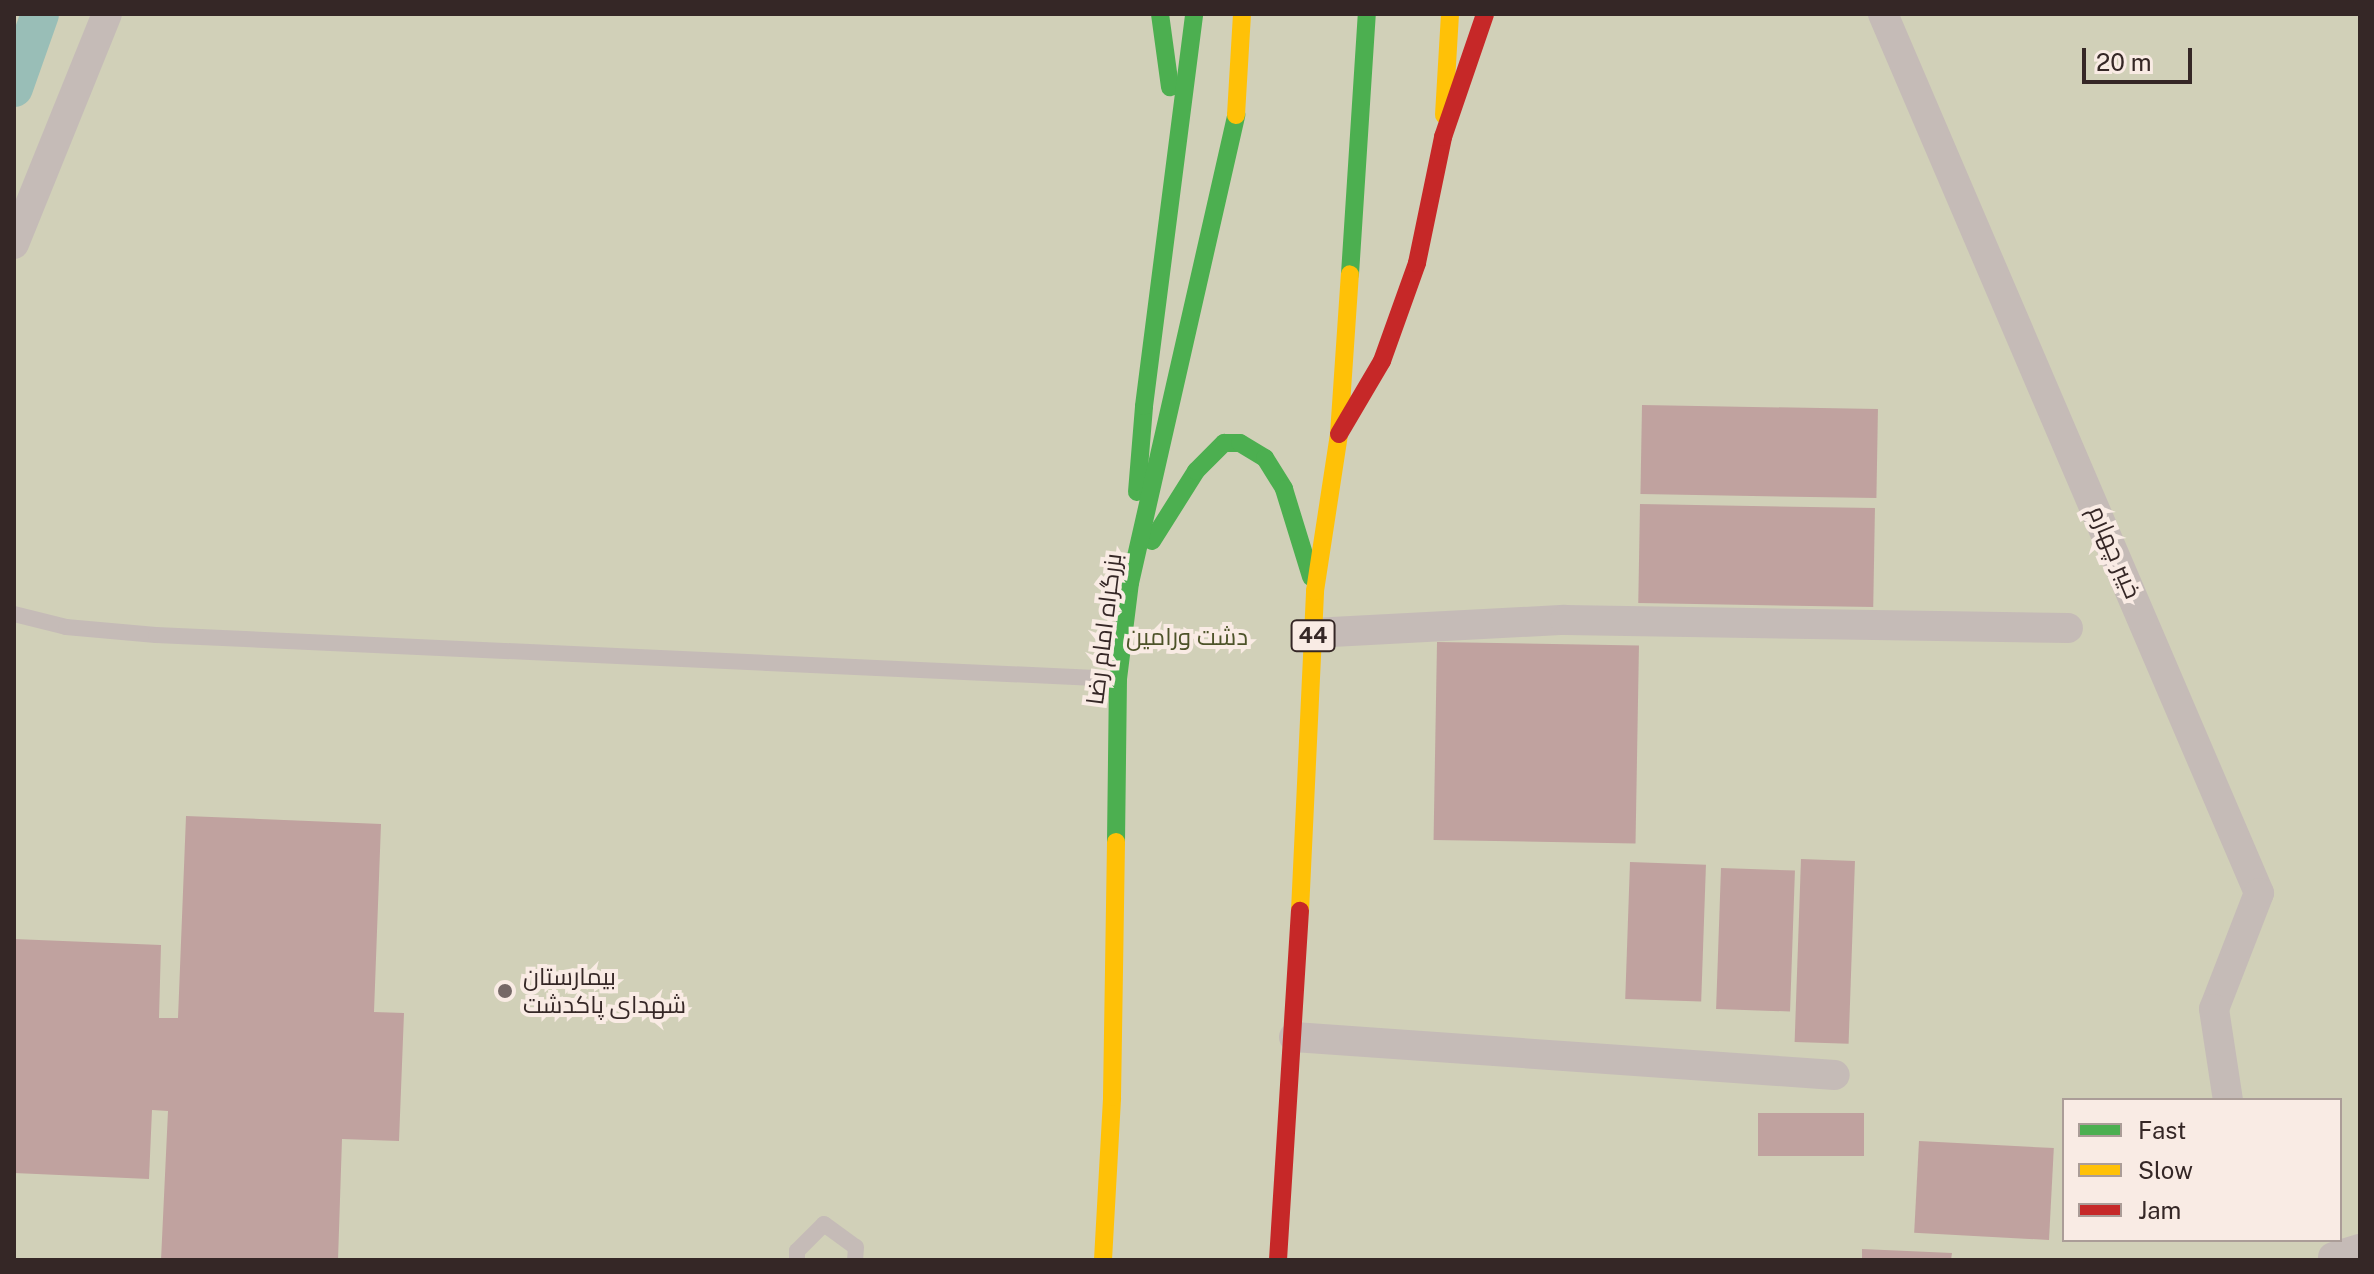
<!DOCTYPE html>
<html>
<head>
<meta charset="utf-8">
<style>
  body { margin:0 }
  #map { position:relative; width:2374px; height:1274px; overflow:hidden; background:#ece2de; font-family:"Public Sans",Cairo,sans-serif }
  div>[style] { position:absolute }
  .green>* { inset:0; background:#d1d0b8 }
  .canal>* { height:38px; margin:-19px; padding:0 19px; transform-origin:19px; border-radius:19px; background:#99beb7 }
  .building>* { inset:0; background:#c0a29f; transform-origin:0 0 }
  .lane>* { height:16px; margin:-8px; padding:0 8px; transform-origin:8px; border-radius:8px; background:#c5bbb7 }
  .street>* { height:30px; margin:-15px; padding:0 15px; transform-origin:15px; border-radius:15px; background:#c5bbb7 }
  .fast>* { height:18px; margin:-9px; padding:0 9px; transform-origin:9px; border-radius:9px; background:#4caf50 }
  .slow>* { height:18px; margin:-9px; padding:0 9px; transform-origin:9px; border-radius:9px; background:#ffc107 }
  .jam>* { height:18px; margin:-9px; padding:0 9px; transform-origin:9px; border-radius:9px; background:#c62828 }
  .dots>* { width:22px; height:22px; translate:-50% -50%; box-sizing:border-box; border:4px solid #f9ebe4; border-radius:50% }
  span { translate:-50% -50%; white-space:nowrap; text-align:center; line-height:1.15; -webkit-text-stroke:8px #f9ebe4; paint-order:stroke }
  .shield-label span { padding:2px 6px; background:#f9ebe4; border:2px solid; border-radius:6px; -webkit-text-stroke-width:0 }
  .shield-label { font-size:22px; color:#352726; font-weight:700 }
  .street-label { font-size:24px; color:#352726 }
  .park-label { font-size:24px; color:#4d5329 }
  .poi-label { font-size:24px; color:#352726 }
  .left { translate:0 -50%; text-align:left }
  .frame { position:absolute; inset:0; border:16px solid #352726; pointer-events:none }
  .legend { position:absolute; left:2062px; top:1098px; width:280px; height:144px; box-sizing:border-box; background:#f9ebe4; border:2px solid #ab9d98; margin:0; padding:10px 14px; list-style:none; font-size:24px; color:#352726 }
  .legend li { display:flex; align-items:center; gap:16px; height:40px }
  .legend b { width:40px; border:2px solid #ab9d98 }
  .scale { position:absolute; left:2082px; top:48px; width:110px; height:36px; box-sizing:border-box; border:4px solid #352726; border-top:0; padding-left:10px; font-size:24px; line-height:28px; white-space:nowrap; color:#352726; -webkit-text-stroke:6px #f9ebe4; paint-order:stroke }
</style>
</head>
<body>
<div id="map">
  <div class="green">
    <div style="clip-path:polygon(evenodd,14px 14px,2360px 14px,2360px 1260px,14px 1260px,14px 14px,2064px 1100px,2340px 1100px,2340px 1240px,2064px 1240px,2064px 1100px)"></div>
  </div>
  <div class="canal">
    <div style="left:14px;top:88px;width:78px;rotate:-70.6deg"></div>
  </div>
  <div class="building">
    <div style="left:1642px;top:405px;width:236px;height:89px;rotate:1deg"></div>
    <div style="left:1640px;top:504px;width:235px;height:99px;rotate:1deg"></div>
    <div style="left:1437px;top:642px;width:202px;height:198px;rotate:1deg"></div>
    <div style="clip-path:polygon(186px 816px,381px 824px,374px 1012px,404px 1013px,399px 1141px,342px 1139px,338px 1260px,161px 1260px,168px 1111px,152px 1110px,149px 1179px,14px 1173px,14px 939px,161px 945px,159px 1018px,178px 1018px)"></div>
    <div style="left:1801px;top:859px;width:54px;height:183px;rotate:2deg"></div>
    <div style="left:1630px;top:862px;width:76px;height:137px;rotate:2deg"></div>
    <div style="left:1721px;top:868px;width:74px;height:141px;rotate:2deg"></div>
    <div style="left:1758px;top:1113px;width:106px;height:43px"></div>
    <div style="left:1919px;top:1141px;width:135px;height:92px;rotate:3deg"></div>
    <div style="clip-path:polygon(1862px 1249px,1952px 1253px,1951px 1260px,1862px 1260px)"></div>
  </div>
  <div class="lane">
    <div style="left:14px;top:614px;width:54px;rotate:14deg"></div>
    <div style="left:66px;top:627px;width:90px;rotate:5.1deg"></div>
    <div style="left:156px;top:635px;width:962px;rotate:2.62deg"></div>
    <div style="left:797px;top:1260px;width:9px;rotate:-90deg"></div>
    <div style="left:797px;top:1251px;width:38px;rotate:-45deg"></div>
    <div style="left:824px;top:1224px;width:39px;rotate:36deg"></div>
    <div style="left:856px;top:1247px;width:13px;rotate:94deg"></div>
  </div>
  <div class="street">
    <div style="left:1883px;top:14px;width:956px;rotate:66.84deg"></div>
    <div style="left:2259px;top:893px;width:124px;rotate:111.2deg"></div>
    <div style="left:2214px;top:1009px;width:92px;rotate:81.3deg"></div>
    <div style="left:14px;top:244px;width:248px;rotate:-68deg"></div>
    <div style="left:1313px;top:633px;width:252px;rotate:-3deg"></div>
    <div style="left:1565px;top:620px;width:503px;rotate:0.91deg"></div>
    <div style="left:1294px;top:1037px;width:542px;rotate:4.02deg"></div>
    <div style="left:2333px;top:1257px;width:28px;rotate:-17deg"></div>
  </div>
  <div class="fast">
    <div style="left:1160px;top:14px;width:74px;rotate:82.2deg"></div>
    <div style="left:1350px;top:274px;width:261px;rotate:-86.3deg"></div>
    <div style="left:1137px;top:492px;width:86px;rotate:-85.3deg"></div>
    <div style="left:1144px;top:406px;width:395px;rotate:-82.7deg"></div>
    <div style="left:1152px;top:541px;width:83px;rotate:-57.8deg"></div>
    <div style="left:1196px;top:471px;width:40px;rotate:-45deg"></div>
    <div style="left:1224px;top:443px;width:16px"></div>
    <div style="left:1240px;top:443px;width:29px;rotate:31deg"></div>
    <div style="left:1265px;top:458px;width:36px;rotate:58deg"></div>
    <div style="left:1284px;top:489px;width:92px;rotate:72.9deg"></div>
    <div style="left:1116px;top:842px;width:163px;rotate:-89.3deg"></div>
    <div style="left:1118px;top:679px;width:97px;rotate:-82.9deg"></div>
    <div style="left:1130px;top:583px;width:480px;rotate:-77.2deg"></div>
  </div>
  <div class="slow">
    <div style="left:1236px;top:115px;width:101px;rotate:-86.6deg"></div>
    <div style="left:1444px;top:115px;width:101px;rotate:-86.6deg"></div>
    <div style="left:1300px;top:911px;width:320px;rotate:-87.3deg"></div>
    <div style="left:1315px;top:591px;width:159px;rotate:-81.3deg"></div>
    <div style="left:1339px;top:434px;width:160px;rotate:-86.1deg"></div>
    <div style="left:1103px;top:1260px;width:163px;rotate:-86.8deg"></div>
    <div style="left:1112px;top:1097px;width:255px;rotate:-89.1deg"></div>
  </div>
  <div class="jam">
    <div style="left:1339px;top:434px;width:85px;rotate:-59.5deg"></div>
    <div style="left:1382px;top:361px;width:104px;rotate:-70.3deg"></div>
    <div style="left:1417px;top:263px;width:129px;rotate:-78.3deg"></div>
    <div style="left:1443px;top:137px;width:130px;rotate:-71.1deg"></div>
    <div style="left:1278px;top:1260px;width:350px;rotate:-86.4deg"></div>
  </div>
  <div class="dots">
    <div style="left:505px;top:991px;background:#756866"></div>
  </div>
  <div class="shield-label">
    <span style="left:1313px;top:636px">44</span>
  </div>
  <div class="street-label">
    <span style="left:2115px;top:552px;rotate:67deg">خیبر چهارم</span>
    <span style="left:1104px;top:629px;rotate:-83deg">بزرگراه امام رضا</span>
  </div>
  <div class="park-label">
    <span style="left:1187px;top:637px">دشت ورامین</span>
  </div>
  <div class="poi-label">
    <span class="left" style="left:523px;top:991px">بیمارستان<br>شهدای پاکدشت</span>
  </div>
  <div class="frame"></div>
  <ul class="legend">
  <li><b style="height:10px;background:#4caf50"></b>Fast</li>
  <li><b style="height:10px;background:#ffc107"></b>Slow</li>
  <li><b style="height:10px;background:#c62828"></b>Jam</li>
  </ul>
  <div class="scale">20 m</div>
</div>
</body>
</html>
